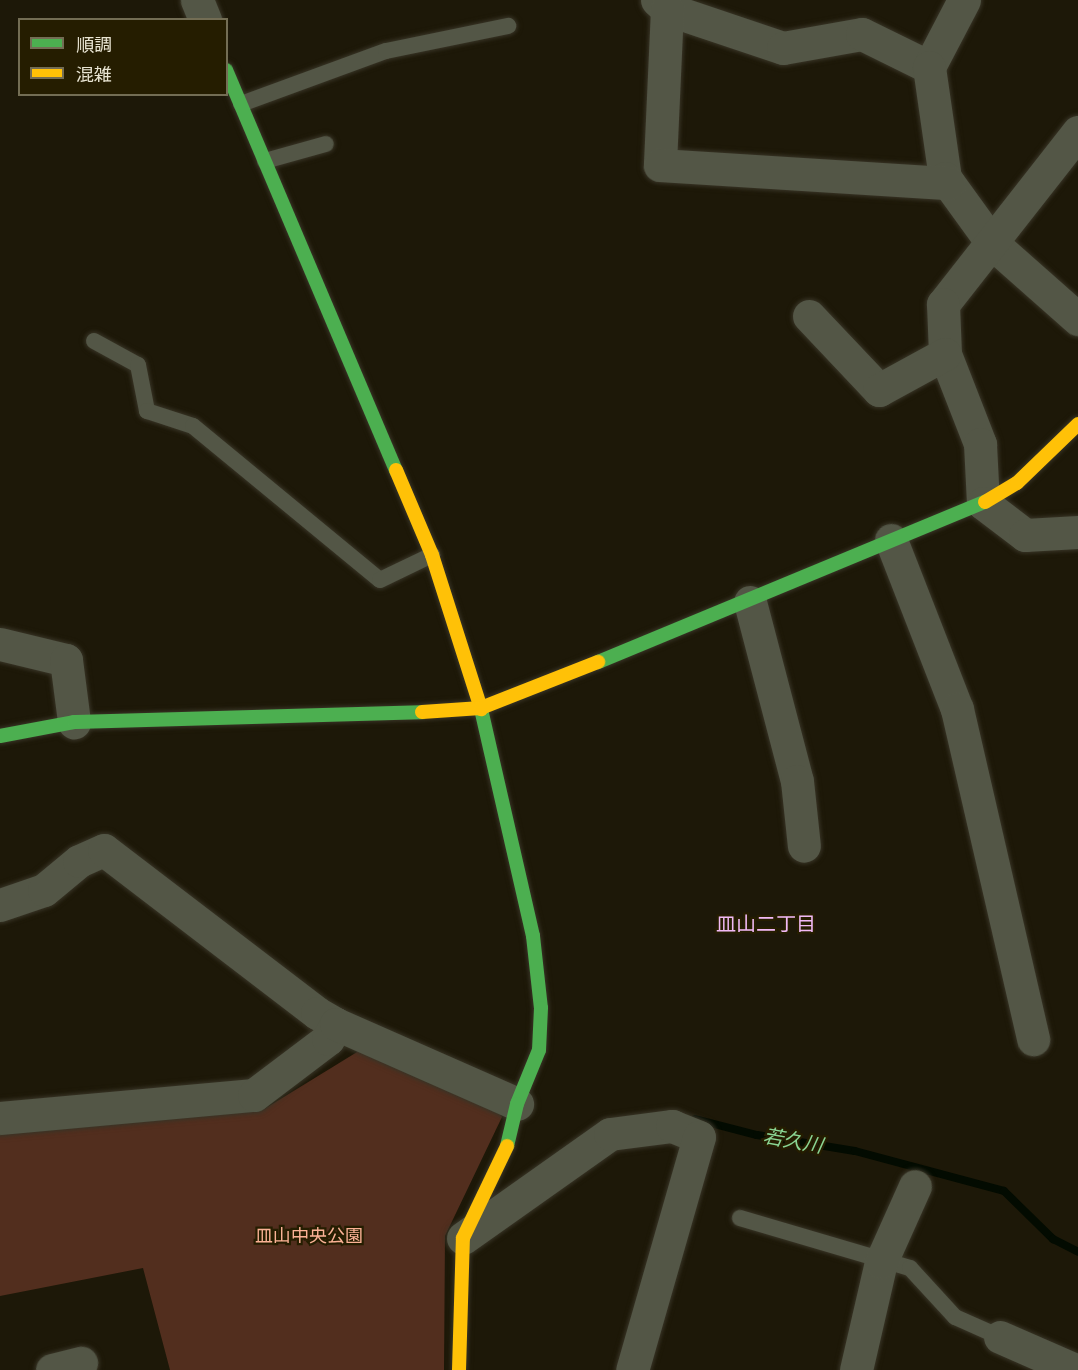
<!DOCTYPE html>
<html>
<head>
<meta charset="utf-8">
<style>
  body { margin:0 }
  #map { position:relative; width:1078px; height:1370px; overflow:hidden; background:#1d1808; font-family:"Fira Sans Condensed","Noto Sans JP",sans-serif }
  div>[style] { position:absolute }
  .green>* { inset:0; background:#522e1e }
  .stream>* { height:8px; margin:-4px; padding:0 4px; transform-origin:4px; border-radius:4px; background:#030b01 }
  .roads { filter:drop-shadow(0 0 2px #383426) drop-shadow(0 0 2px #383426) }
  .lane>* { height:16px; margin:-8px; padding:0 8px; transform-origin:8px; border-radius:8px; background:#535646 }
  .street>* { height:33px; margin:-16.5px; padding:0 16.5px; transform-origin:16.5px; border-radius:16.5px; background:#535646 }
  .fast>* { height:14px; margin:-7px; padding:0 7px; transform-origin:7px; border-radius:7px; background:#4caf50 }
  .slow>* { height:14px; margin:-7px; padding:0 7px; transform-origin:7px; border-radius:7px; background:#ffc107 }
  span { translate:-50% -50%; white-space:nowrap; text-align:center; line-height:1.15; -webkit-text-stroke:4.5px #251d00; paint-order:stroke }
  .park-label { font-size:18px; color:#fbb295 }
  .neighbourhood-label { font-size:20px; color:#f1b9f5 }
  .water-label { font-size:20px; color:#8ad593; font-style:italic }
  .legend { position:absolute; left:18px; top:18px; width:210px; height:78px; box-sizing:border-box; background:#251d00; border:2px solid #736d54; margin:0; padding:8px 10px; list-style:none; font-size:18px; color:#e9e5d3 }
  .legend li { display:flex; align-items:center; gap:12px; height:30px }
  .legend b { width:30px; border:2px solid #736d54 }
</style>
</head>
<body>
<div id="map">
  <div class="green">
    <div style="clip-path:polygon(362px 1049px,491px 1101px,502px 1117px,445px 1236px,444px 1370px,170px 1370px,143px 1268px,0 1296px,0 1131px,261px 1111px)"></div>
  </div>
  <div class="stream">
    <div style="left:695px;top:1119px;width:64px;rotate:14.5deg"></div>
    <div style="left:757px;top:1135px;width:99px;rotate:9.3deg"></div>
    <div style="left:855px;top:1151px;width:154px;rotate:15deg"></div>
    <div style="left:1004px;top:1191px;width:69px;rotate:44.4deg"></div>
    <div style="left:1053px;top:1239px;width:28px;rotate:27deg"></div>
  </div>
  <div class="roads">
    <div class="lane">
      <div style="left:241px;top:104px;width:154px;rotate:-20.1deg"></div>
      <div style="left:386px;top:51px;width:125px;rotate:-11.6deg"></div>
      <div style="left:265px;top:161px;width:63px;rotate:-15.6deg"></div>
      <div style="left:94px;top:341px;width:50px;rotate:28.6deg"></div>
      <div style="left:138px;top:365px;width:47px;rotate:78.9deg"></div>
      <div style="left:147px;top:411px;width:48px;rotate:18.1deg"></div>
      <div style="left:193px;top:426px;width:242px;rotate:39.5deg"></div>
      <div style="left:380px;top:580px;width:58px;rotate:-25.7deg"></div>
      <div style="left:740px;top:1218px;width:177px;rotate:16.4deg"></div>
      <div style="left:910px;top:1268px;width:67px;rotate:47.4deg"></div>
      <div style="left:955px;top:1317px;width:49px;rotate:24deg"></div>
    </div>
    <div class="street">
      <div style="left:197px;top:0;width:22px;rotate:68deg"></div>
      <div style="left:657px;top:0;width:13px;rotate:42deg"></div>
      <div style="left:667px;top:9px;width:122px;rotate:18.6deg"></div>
      <div style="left:783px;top:48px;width:80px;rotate:-10deg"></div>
      <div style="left:862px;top:34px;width:75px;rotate:26.2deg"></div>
      <div style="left:964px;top:0;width:76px;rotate:117.6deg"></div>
      <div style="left:929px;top:67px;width:112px;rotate:81.8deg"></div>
      <div style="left:945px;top:178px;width:80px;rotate:54.1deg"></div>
      <div style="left:992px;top:243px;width:115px;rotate:41.5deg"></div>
      <div style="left:667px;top:9px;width:156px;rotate:92.6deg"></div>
      <div style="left:660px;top:165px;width:289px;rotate:3.6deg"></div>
      <div style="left:1078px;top:132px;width:219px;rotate:128.1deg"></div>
      <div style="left:943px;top:304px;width:50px;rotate:87.7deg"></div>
      <div style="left:945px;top:354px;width:97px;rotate:68.7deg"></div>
      <div style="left:980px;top:444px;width:59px;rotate:87.1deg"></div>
      <div style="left:983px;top:503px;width:53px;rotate:37.3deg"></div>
      <div style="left:1025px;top:535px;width:53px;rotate:-3.2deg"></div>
      <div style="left:809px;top:316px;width:102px;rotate:46.6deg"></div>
      <div style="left:879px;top:390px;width:75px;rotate:-28.6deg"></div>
      <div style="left:891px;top:540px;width:181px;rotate:68.7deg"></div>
      <div style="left:957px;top:709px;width:339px;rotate:77deg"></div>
      <div style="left:750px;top:602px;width:185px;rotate:75.3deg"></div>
      <div style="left:797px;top:781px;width:65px;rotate:83.9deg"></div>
      <div style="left:0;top:644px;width:68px;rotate:13.6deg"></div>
      <div style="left:66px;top:660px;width:63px;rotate:82.6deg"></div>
      <div style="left:0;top:905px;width:46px;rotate:-18.8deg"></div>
      <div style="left:44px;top:890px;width:45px;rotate:-39.6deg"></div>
      <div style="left:79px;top:861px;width:27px;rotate:-24deg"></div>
      <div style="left:104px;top:850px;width:268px;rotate:37.4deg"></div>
      <div style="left:317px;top:1013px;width:22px;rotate:30deg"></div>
      <div style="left:0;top:1118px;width:255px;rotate:-5.2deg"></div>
      <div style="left:254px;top:1095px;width:93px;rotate:-37.1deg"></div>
      <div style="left:328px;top:1039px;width:17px;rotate:-62deg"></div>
      <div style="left:336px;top:1024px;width:198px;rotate:23.8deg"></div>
      <div style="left:463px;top:1238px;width:180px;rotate:-35.3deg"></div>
      <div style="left:610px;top:1134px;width:63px;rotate:-7.4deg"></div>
      <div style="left:672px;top:1126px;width:29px;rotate:22deg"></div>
      <div style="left:699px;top:1137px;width:242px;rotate:106deg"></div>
      <div style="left:1000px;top:1337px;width:82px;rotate:23.7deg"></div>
      <div style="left:52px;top:1370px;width:30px;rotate:-14deg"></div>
      <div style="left:856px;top:1370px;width:111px;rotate:-77deg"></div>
      <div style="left:881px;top:1262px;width:83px;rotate:-65.9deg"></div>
    </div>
    <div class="fast">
      <div style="left:226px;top:70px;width:435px;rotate:67deg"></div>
      <div style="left:598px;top:662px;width:419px;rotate:-22.5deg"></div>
      <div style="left:481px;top:709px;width:233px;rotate:77.1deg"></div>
      <div style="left:533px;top:936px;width:72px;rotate:83.7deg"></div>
      <div style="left:541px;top:1008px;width:42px;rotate:92.7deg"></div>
      <div style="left:539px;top:1050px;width:58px;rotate:112.2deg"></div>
      <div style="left:517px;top:1104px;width:43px;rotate:103.4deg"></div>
      <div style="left:0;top:736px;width:75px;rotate:-10.7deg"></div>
      <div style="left:74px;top:722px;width:348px;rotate:-1.6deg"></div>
    </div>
    <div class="slow">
      <div style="left:396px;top:470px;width:92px;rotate:67deg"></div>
      <div style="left:432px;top:555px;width:162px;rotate:72.3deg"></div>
      <div style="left:985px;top:502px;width:37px;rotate:-31deg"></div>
      <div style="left:1017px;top:483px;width:85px;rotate:-44deg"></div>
      <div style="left:422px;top:712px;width:59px;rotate:-3.9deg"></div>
      <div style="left:481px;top:708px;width:126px;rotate:-21.5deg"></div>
      <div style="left:459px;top:1370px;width:132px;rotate:-88.3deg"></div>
      <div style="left:463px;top:1238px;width:102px;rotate:-64.4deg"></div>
    </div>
  </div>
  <div class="park-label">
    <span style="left:309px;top:1236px">皿山中央公園</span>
  </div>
  <div class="neighbourhood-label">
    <span style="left:766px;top:924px">皿山二丁目</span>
  </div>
  <div class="water-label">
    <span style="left:793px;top:1141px;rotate:10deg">若久川</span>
  </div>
  <ul class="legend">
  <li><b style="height:8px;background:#4caf50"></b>順調</li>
  <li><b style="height:8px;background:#ffc107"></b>混雑</li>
  </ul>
</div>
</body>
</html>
